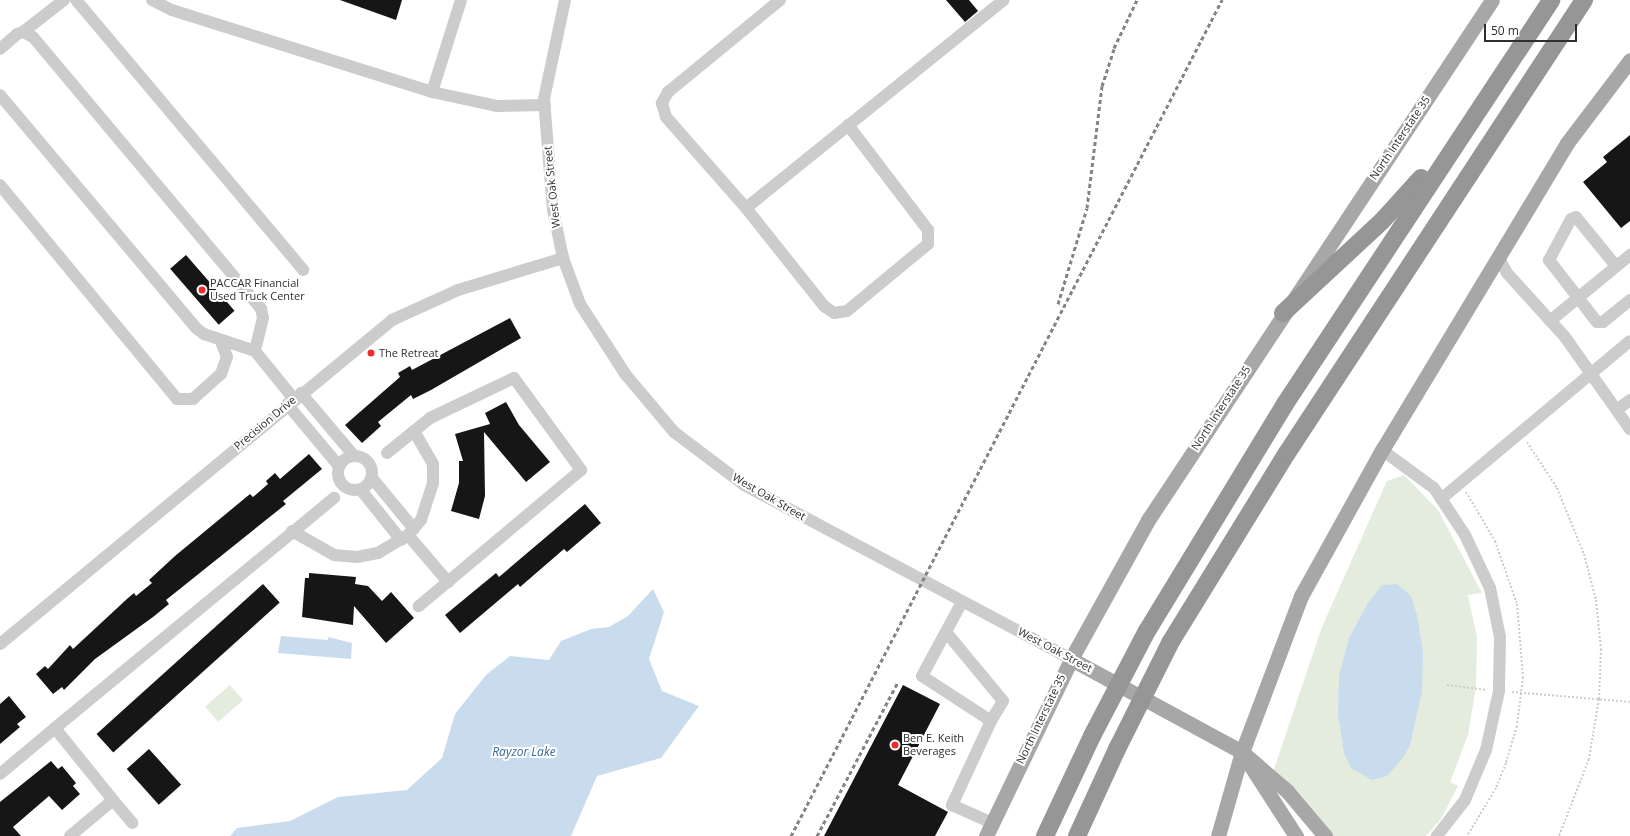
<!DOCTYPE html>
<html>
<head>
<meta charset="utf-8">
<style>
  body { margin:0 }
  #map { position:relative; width:1630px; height:836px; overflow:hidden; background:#fff; font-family:"Open Sans",sans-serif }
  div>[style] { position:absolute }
  .green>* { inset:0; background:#e4eddd; transform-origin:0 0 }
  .water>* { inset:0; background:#c8dcee }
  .building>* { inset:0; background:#161616; transform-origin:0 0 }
  .path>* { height:2px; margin-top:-1px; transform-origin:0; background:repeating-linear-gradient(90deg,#ccc 0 2px,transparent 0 4px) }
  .minor>* { height:12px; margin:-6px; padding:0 6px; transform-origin:6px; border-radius:6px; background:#ccc }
  .minor>.ring { margin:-6px; padding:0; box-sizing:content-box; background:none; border:12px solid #ccc; border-radius:50% }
  .major>* { height:15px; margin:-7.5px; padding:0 7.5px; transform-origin:7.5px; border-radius:7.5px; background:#a7a7a7 }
  .highway>* { height:18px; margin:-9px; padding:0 9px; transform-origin:9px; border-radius:9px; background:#969696 }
  .rail>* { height:3px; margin-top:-1.5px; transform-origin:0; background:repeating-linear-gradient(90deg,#848484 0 4px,transparent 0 7px) }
  .highway-bridge>* { height:18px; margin:-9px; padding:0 9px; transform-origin:9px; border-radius:9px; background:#969696 }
  .dots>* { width:11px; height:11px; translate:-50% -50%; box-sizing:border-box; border:2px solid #fff; border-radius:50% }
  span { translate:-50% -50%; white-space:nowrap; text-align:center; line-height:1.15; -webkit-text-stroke:4px #fff; paint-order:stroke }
  .street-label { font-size:11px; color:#2f2f2f }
  .poi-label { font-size:11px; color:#2f2f2f }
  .left { translate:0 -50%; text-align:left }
  .water-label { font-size:12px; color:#396a96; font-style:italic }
  .scale { position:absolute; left:1484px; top:24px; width:93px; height:18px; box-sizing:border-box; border:2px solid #2f2f2f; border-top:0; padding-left:5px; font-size:12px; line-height:14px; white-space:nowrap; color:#2f2f2f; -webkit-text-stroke:3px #fff; paint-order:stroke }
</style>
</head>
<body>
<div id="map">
  <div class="green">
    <div style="clip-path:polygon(1404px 475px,1438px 510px,1482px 593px,1468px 595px,1477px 637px,1476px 686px,1468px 735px,1450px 782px,1458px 786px,1441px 819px,1426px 836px,1324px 836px,1273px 772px,1322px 627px,1387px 481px)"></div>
    <div style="left:230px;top:685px;width:20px;height:33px;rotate:49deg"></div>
  </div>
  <div class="water">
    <div style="clip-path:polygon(1397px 584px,1411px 596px,1417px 615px,1423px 652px,1422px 692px,1410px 745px,1402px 759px,1387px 776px,1372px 780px,1351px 768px,1344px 753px,1338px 714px,1339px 675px,1349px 638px,1368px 603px,1382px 585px)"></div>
    <div style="clip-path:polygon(653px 589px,664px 612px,649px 659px,662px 691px,699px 706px,661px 758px,597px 776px,571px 836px,230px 836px,237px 828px,290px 821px,338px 797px,407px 790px,442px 758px,455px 714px,486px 675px,510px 656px,549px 660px,561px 641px,591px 629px,609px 627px,628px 616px)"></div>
    <div style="clip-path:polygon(281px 636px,328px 640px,328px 637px,352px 643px,351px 659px,278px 653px)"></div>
  </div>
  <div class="building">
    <div style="clip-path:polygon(340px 0,402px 0,396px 20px)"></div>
    <div style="clip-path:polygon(946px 0,969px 0,978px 11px,965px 22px)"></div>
    <div style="clip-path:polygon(1630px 135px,1630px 221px,1621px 228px,1583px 182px,1607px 162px,1603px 157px)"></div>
    <div style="left:186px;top:255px;width:74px;height:21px;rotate:49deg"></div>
    <div style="clip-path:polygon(510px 318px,521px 338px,431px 390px,413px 399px,411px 395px,378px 422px,381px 426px,362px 443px,345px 425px,400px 377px,398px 373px,410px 366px,412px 370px)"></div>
    <div style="clip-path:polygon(506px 402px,519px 425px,550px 462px,526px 482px,484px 432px,485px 496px,479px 519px,451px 511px,459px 483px,459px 461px,463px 461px,455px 434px,490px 424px,485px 413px)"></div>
    <div style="clip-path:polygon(309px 454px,322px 469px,283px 501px,286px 504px,166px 600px,169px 604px,153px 617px,95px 659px,64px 690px,62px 687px,53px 694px,36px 674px,45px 666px,48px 669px,70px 645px,73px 649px,128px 598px,134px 593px,136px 596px,152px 583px,149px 580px,175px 556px,250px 494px,253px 497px,268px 484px,266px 481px,275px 473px,280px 479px)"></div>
    <div style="clip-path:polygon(585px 504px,601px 523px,567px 552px,564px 549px,520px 587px,518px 584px,460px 633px,445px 615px,496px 573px,499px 577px)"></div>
    <div style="clip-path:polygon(309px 573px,356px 577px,355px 584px,368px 586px,382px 601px,391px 592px,414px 618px,386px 643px,354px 606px,353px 625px,302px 617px,305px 578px,309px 578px)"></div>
    <div style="left:263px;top:584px;width:25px;height:224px;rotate:48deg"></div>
    <div style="clip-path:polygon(903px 685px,940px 704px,898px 785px,948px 812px,935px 836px,824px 836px)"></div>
    <div style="clip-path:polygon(9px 696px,26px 717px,17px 724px,20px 727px,0 744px,0 704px)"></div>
    <div style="left:149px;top:749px;width:48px;height:30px;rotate:48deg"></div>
    <div style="clip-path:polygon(51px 761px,58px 769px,62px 766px,76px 783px,73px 786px,80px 794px,62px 810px,49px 796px,13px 827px,21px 836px,0 836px,0 802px)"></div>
  </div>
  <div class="path">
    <div style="left:1527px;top:442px;width:55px;rotate:56.9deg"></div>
    <div style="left:1557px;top:488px;width:71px;rotate:67.8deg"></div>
    <div style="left:1584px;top:554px;width:48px;rotate:75.4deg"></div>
    <div style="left:1596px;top:600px;width:49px;rotate:84.2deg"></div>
    <div style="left:1601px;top:649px;width:50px;rotate:92.3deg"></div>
    <div style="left:1599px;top:699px;width:61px;rotate:99.5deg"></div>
    <div style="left:1589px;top:759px;width:83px;rotate:111.3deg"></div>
    <div style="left:1466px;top:492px;width:57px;rotate:59.4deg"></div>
    <div style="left:1495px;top:541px;width:67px;rotate:70.8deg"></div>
    <div style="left:1517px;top:604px;width:73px;rotate:85.3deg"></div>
    <div style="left:1523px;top:677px;width:49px;rotate:97deg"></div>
    <div style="left:1517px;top:726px;width:39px;rotate:107deg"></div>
    <div style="left:1506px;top:763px;width:27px;rotate:112deg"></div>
    <div style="left:1496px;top:788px;width:56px;rotate:121.1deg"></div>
    <div style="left:1447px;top:685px;width:40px;rotate:7.1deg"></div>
    <div style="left:1512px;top:692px;width:118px;rotate:4.8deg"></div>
  </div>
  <div class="minor">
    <div style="left:76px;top:0;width:353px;rotate:49.9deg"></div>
    <div style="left:152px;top:0;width:22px;rotate:27deg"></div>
    <div style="left:172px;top:10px;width:273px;rotate:17.5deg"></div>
    <div style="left:432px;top:92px;width:66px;rotate:12.2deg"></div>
    <div style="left:497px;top:106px;width:48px;rotate:-1.2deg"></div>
    <div style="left:565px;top:0;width:101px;rotate:102deg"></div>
    <div style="left:544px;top:99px;width:111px;rotate:85.4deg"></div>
    <div style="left:553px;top:210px;width:49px;rotate:78.2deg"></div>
    <div style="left:563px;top:258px;width:49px;rotate:69.7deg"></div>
    <div style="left:580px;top:304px;width:85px;rotate:57.1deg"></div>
    <div style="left:626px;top:375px;width:75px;rotate:49.9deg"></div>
    <div style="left:674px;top:432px;width:88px;rotate:37.1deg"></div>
    <div style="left:744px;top:485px;width:370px;rotate:28deg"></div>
    <div style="left:780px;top:0;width:145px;rotate:140.6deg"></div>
    <div style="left:668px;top:92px;width:13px;rotate:119deg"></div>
    <div style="left:662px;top:103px;width:15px;rotate:74deg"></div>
    <div style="left:666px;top:117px;width:121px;rotate:48.7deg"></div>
    <div style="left:746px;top:208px;width:125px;rotate:51.5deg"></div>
    <div style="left:824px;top:306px;width:12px;rotate:35deg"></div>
    <div style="left:834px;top:313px;width:13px;rotate:-9deg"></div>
    <div style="left:847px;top:311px;width:105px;rotate:-39.6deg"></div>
    <div style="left:928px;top:244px;width:14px;rotate:-90deg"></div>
    <div style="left:928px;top:230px;width:132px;rotate:-127.3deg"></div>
    <div style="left:23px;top:32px;width:52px;rotate:-38deg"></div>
    <div style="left:0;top:49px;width:23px;rotate:-41deg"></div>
    <div style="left:17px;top:34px;width:6px;rotate:-18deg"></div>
    <div style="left:23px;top:32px;width:11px;rotate:27deg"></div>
    <div style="left:33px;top:37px;width:355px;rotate:50deg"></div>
    <div style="left:261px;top:309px;width:9px;rotate:77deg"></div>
    <div style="left:263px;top:318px;width:34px;rotate:104deg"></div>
    <div style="left:432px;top:92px;width:96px;rotate:-72.5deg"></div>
    <div style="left:0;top:95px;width:304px;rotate:49.9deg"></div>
    <div style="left:196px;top:328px;width:10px;rotate:37deg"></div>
    <div style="left:204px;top:334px;width:54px;rotate:18.4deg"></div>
    <div style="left:255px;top:351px;width:62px;rotate:50.9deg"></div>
    <div style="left:0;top:185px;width:278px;rotate:50.4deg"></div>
    <div style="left:177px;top:399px;width:16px"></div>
    <div style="left:193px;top:399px;width:38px;rotate:-42deg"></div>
    <div style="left:221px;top:374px;width:18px;rotate:-71deg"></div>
    <div style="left:227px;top:357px;width:17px;rotate:-111deg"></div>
    <div style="left:746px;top:208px;width:331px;rotate:-38.9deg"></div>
    <div style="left:1500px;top:260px;width:15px;rotate:62deg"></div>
    <div style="left:1507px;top:273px;width:86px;rotate:47.8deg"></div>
    <div style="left:1565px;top:337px;width:113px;rotate:54.8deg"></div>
    <div style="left:1616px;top:266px;width:63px;rotate:-129.2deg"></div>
    <div style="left:1576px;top:217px;width:5px;rotate:158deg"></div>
    <div style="left:1571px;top:219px;width:47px;rotate:118.2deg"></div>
    <div style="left:1549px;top:260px;width:78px;rotate:52.3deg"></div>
    <div style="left:1597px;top:322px;width:6px"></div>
    <div style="left:1603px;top:322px;width:35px;rotate:-39deg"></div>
    <div style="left:1550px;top:321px;width:104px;rotate:-39.5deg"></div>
    <div style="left:301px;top:393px;width:82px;rotate:49.9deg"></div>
    <div style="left:287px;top:404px;width:81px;rotate:50deg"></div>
    <div style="left:1618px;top:409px;width:15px;rotate:-37deg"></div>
    <div style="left:1382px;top:450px;width:64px;rotate:36.2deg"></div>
    <div style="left:1434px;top:488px;width:56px;rotate:56.6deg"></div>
    <div style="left:1465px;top:535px;width:59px;rotate:64.7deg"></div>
    <div style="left:1490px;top:588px;width:50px;rotate:78.5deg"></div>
    <div style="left:1500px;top:637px;width:54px;rotate:91.1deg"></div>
    <div style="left:1499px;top:691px;width:60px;rotate:102.4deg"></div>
    <div style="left:1486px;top:750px;width:54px;rotate:112.8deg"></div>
    <div style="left:1465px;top:800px;width:46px;rotate:127.9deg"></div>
    <div style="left:387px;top:453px;width:55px;rotate:-39.1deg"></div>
    <div style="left:430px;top:418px;width:93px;rotate:-25.5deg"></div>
    <div style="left:514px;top:378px;width:114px;rotate:53.9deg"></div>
    <div style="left:581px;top:470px;width:212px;rotate:140deg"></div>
    <div class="ring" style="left:338px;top:456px;width:22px;height:22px"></div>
    <div style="left:372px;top:478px;width:66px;rotate:50.5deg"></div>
    <div style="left:361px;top:490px;width:64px;rotate:51.3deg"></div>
    <div style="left:1441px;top:499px;width:246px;rotate:-39.9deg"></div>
    <div style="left:292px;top:531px;width:48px;rotate:29.7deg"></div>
    <div style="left:334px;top:555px;width:23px;rotate:5deg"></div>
    <div style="left:357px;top:557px;width:21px;rotate:-11deg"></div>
    <div style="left:378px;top:553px;width:35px;rotate:-31deg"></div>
    <div style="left:408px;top:535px;width:20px;rotate:-49deg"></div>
    <div style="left:421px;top:520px;width:39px;rotate:-72deg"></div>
    <div style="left:433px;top:483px;width:19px;rotate:-90deg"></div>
    <div style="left:433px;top:464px;width:38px;rotate:-120deg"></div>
    <div style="left:408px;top:535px;width:62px;rotate:49.6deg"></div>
    <div style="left:962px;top:602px;width:84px;rotate:118.4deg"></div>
    <div style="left:922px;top:676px;width:82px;rotate:33.1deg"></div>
    <div style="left:991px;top:721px;width:93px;rotate:114.9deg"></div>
    <div style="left:952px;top:805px;width:44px;rotate:24.2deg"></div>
    <div style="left:946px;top:632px;width:89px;rotate:50.4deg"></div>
    <div style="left:1003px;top:701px;width:23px;rotate:121deg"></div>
    <div style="left:0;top:644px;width:509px;rotate:-39.57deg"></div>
    <div style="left:392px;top:320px;width:72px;rotate:-24.4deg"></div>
    <div style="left:458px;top:290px;width:110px;rotate:-16.9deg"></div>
    <div style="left:0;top:774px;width:72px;rotate:-39.9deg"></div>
    <div style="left:113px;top:800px;width:30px;rotate:50deg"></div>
    <div style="left:70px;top:836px;width:56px;rotate:-39.9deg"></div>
    <div style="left:113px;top:800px;width:92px;rotate:-128.9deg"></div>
    <div style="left:55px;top:728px;width:362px;rotate:-39.5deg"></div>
  </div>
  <div class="major">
    <div style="left:1071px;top:659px;width:195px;rotate:28.5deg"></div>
    <div style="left:1242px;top:752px;width:60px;rotate:40.9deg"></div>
    <div style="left:1287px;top:791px;width:59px;rotate:49.8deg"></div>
    <div style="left:1250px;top:765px;width:85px;rotate:57.1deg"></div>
    <div style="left:986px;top:836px;width:196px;rotate:-64.3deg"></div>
    <div style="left:1071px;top:659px;width:159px;rotate:-61deg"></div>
    <div style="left:1148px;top:520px;width:623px;rotate:-56.51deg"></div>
    <div style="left:1218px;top:836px;width:87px;rotate:-74.1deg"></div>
    <div style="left:1242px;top:752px;width:167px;rotate:-69.3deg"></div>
    <div style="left:1301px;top:596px;width:167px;rotate:-61deg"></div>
    <div style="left:1382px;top:450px;width:358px;rotate:-58.9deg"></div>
    <div style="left:1567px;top:143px;width:104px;rotate:-52.8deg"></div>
  </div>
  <div class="highway">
    <div style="left:1283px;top:313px;width:135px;rotate:-42.9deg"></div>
    <div style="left:1382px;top:221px;width:58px;rotate:-47.8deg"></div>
    <div style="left:1147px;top:631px;width:266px;rotate:-58.7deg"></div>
    <div style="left:1285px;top:404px;width:484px;rotate:-56.6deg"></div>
    <div style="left:1170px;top:643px;width:223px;rotate:-58.4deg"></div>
    <div style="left:1287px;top:453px;width:542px;rotate:-56.75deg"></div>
    <div style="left:1045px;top:836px;width:110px;rotate:-64.8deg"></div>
    <div style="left:1077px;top:836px;width:96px;rotate:-65.3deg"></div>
  </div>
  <div class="rail">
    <div style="left:1058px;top:304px;width:100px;rotate:-73.2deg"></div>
    <div style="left:1087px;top:208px;width:123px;rotate:-83deg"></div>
    <div style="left:1102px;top:86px;width:40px;rotate:-72deg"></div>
    <div style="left:1114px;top:48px;width:53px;rotate:-64.4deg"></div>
    <div style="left:791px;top:836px;width:941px;rotate:-62.73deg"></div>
    <div style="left:817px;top:836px;width:174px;rotate:-62.3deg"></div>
  </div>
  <div class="highway-bridge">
    <div style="left:1092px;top:736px;width:119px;rotate:-62.4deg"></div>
    <div style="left:1117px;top:749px;width:119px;rotate:-63.4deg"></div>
  </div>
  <div class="dots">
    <div style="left:202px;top:290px;background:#ed2c2b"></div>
    <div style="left:371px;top:353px;background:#ed2c2b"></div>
    <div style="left:895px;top:745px;background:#ed2c2b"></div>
  </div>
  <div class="street-label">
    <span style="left:1400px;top:138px;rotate:-56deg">North Interstate 35</span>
    <span style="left:552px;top:187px;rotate:-96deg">West Oak Street</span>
    <span style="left:1221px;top:408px;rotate:-57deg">North Interstate 35</span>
    <span style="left:265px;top:423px;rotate:-40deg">Precision Drive</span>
    <span style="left:769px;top:497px;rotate:30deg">West Oak Street</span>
    <span style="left:1055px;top:650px;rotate:28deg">West Oak Street</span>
    <span style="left:1041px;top:719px;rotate:-64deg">North Interstate 35</span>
  </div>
  <div class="poi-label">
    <span class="left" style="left:210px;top:290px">PACCAR Financial<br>Used Truck Center</span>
    <span class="left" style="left:379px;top:353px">The Retreat</span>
    <span class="left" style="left:903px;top:745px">Ben E. Keith<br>Beverages</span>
  </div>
  <div class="water-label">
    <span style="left:524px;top:752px">Rayzor Lake</span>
  </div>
  <div class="scale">50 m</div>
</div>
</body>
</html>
